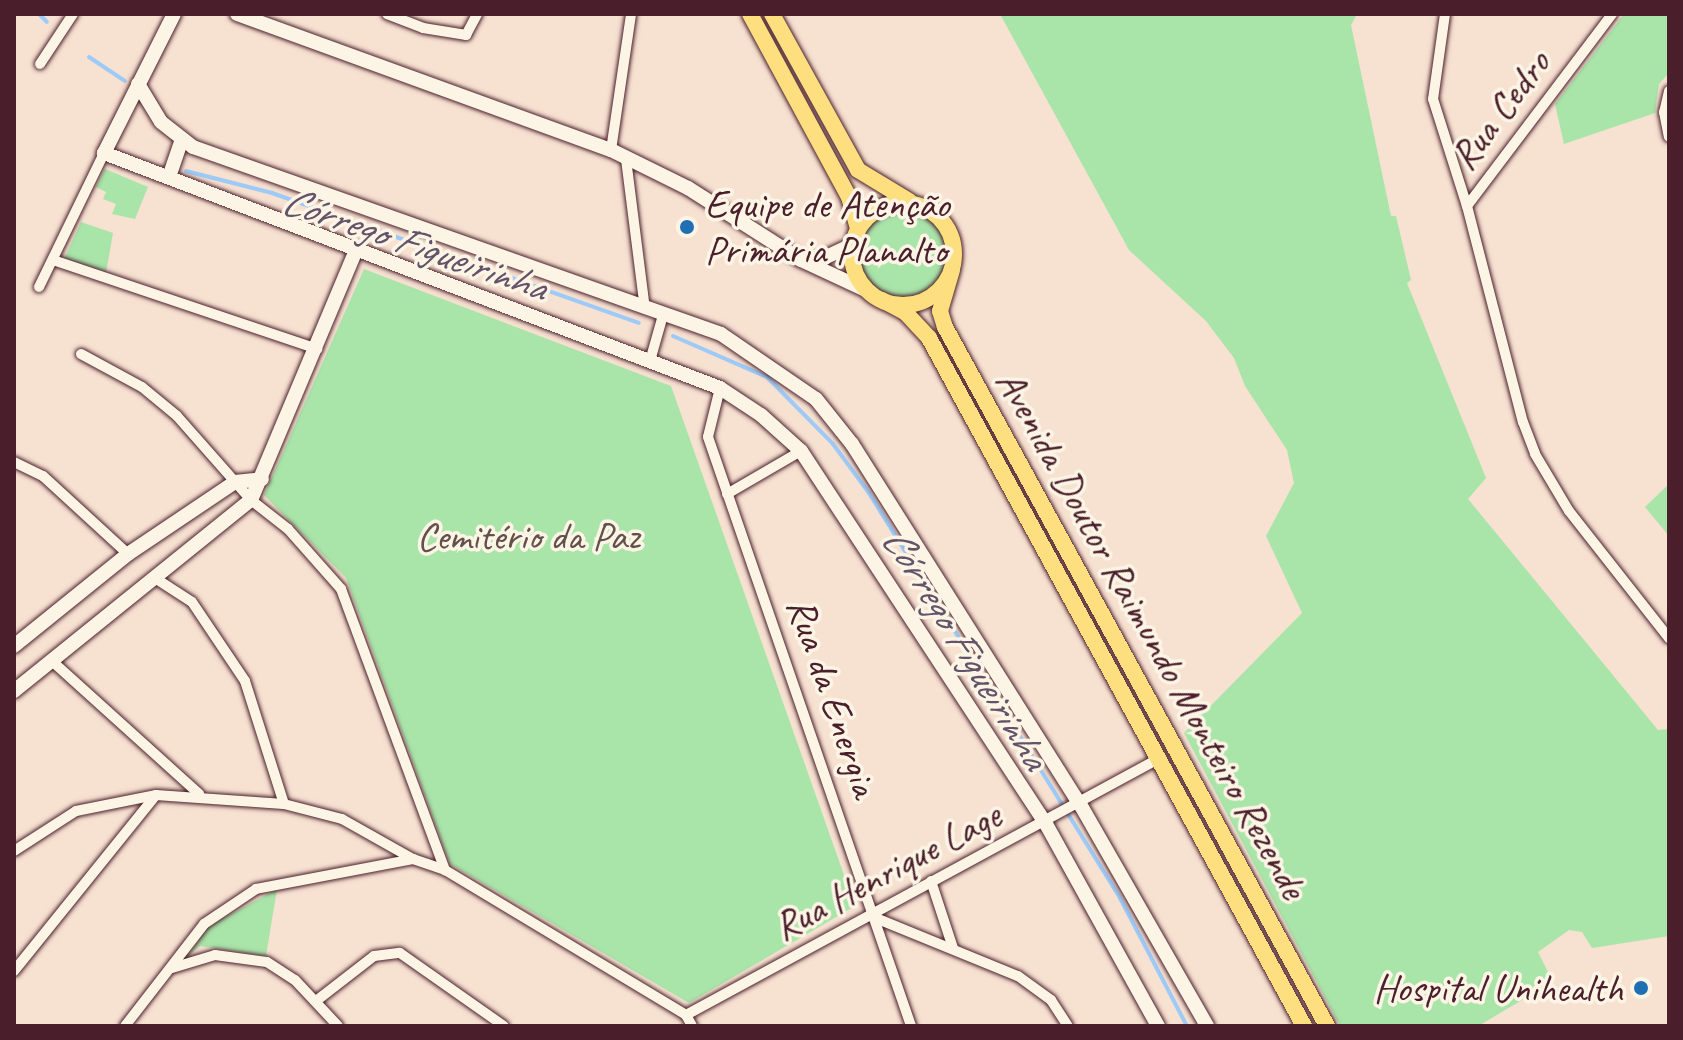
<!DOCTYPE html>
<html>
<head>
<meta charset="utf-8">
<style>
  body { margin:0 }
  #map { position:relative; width:1683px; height:1040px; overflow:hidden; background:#f7e1d1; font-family:Caveat,sans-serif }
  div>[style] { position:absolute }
  .green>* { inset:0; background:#a9e4a9 }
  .round { border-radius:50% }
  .stream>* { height:4px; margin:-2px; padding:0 2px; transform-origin:2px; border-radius:2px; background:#9dcaf7 }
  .roads { filter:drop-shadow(0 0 2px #4a1f2b) drop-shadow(0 0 2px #4a1f2b) }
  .street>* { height:10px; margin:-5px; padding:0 5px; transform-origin:5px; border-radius:5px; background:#fcf5e5 }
  .secondary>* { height:14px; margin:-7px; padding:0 7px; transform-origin:7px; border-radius:7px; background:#fcf5e5 }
  .primary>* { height:16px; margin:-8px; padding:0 8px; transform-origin:8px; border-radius:8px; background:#fedf80 }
  .primary>.ring { margin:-8px; padding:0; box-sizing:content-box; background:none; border:16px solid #fedf80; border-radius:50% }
  .dots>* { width:22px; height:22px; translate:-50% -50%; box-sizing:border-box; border:4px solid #fcf5e5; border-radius:50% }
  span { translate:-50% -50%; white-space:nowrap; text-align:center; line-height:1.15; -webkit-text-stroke:7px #fcf5e5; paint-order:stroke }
  .street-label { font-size:40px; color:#4a1f2b }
  .poi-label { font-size:40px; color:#4a1f2b }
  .left { translate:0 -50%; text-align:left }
  .right { translate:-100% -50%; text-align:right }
  .park-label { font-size:40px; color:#62504a }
  .water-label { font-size:42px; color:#635268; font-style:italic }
  .frame { position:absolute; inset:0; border:16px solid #4a1f2b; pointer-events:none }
</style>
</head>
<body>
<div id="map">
  <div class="green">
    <div style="clip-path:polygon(1000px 14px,1357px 14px,1351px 25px,1391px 216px,1396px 216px,1411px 280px,1407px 283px,1486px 478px,1468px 499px,1658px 730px,1669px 729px,1669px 936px,1592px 948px,1582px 932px,1569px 930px,1538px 952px,1553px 982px,1478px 1026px,1340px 1026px,1184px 733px,1302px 613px,1266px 536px,1294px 483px,1287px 450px,1245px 386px,1234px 358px,1206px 321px,1129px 250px)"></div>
    <div style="clip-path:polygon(1624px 14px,1669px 14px,1669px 73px,1659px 84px,1655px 113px,1564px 144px,1555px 104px)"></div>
    <div style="clip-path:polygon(105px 169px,148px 187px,135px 219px,112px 214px,116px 204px,103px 199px,106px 192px,96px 187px)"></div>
    <div class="round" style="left:857px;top:208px;width:90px;height:90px"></div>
    <div style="clip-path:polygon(81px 222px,113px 233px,106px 273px,64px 259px)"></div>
    <div style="clip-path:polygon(364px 269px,671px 386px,855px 906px,689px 1003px,450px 864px,346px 578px,264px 495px)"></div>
    <div style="clip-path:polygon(1669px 484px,1669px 536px,1645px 507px)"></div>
    <div style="clip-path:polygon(277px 889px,266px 956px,200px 946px,188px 956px,207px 927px)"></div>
  </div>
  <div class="stream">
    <div style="left:39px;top:14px;width:11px;rotate:45deg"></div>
    <div style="left:89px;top:57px;width:43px;rotate:33.7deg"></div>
    <div style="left:186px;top:171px;width:89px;rotate:14.3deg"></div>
    <div style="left:272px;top:193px;width:389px;rotate:19.5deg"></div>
    <div style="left:673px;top:336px;width:103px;rotate:23.6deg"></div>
    <div style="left:767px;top:377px;width:94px;rotate:45.4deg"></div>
    <div style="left:833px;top:444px;width:61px;rotate:53.7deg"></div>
    <div style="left:869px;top:493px;width:476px;rotate:58.2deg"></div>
    <div style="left:1120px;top:898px;width:144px;rotate:62.4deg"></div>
  </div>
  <div class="roads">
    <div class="street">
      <div style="left:387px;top:14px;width:39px;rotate:21deg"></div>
      <div style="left:423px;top:28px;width:44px;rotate:9.2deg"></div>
      <div style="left:466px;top:35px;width:24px;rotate:-62deg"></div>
      <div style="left:1445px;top:14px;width:86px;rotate:98deg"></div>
      <div style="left:1433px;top:99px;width:112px;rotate:72.4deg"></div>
      <div style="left:1467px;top:206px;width:223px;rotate:75.5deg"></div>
      <div style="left:1523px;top:422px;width:34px;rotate:69deg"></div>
      <div style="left:1535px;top:454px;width:66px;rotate:59.2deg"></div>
      <div style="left:1569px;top:511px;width:162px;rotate:51.8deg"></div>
      <div style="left:40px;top:64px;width:60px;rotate:-56.6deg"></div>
      <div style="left:1669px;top:91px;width:22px;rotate:103deg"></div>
      <div style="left:1664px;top:112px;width:25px;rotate:79deg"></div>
      <div style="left:611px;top:150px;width:137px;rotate:-81.6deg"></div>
      <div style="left:626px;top:159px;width:151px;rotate:82.8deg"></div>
      <div style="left:1467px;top:206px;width:241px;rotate:-52.9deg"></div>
      <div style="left:53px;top:260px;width:279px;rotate:18.6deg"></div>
      <div style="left:39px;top:287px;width:149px;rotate:-64.1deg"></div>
      <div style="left:81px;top:354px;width:69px;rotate:28.4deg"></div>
      <div style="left:142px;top:387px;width:45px;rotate:39.6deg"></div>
      <div style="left:177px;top:416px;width:112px;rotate:48.6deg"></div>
      <div style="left:251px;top:500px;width:47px;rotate:38.1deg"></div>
      <div style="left:288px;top:529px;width:80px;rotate:48.5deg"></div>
      <div style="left:341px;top:589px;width:300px;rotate:69.7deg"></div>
      <div style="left:650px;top:361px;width:48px;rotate:-74.2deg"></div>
      <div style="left:720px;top:388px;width:50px;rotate:103.8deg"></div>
      <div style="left:708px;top:437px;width:623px;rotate:70.98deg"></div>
      <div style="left:14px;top:462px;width:32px;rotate:26deg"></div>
      <div style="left:43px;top:476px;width:115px;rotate:42.5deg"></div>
      <div style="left:727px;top:494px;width:86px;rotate:-30.2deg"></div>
      <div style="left:158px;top:580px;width:40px;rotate:32.9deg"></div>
      <div style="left:192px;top:602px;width:95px;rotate:56.1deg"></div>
      <div style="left:245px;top:681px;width:129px;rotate:72.4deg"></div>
      <div style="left:53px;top:662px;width:197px;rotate:42.1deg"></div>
      <div style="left:14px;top:851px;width:74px;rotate:-32.8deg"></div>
      <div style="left:76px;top:811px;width:82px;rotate:-11.3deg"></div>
      <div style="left:156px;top:795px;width:128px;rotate:4deg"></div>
      <div style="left:284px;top:804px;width:60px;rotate:14.5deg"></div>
      <div style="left:342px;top:819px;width:81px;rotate:29.4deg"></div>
      <div style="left:413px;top:859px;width:34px;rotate:19deg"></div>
      <div style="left:445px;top:870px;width:281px;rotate:31deg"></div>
      <div style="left:686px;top:1015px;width:13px;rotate:61deg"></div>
      <div style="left:931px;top:881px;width:71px;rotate:71.8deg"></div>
      <div style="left:878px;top:919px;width:151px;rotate:22.2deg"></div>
      <div style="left:1018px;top:976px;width:41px;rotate:36deg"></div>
      <div style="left:1051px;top:1000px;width:31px;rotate:57deg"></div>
      <div style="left:172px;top:968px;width:45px;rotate:-16.8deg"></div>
      <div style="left:215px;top:955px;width:52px;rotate:7.7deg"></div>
      <div style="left:267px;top:962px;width:33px;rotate:33deg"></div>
      <div style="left:295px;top:980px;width:63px;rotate:46.9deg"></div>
      <div style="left:14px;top:971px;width:226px;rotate:-51.1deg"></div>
      <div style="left:316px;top:1001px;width:73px;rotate:-37.8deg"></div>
      <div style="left:374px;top:956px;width:26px;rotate:-7deg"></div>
      <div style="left:400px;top:953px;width:127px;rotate:35.1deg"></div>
      <div style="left:686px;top:1015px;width:537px;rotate:-28.47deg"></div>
      <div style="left:125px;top:1026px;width:129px;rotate:-52.2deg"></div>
      <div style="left:204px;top:924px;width:63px;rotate:-33.9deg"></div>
      <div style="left:256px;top:889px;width:160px;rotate:-10.8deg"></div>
    </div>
    <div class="secondary">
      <div style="left:174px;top:14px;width:156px;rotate:116.7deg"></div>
      <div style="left:104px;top:153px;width:659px;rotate:20.88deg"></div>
      <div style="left:720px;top:388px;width:49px;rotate:33.4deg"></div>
      <div style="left:761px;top:415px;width:54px;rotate:42deg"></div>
      <div style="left:801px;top:451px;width:446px;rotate:56.7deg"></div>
      <div style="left:1046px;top:824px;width:231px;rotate:61deg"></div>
      <div style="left:237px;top:14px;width:398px;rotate:20deg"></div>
      <div style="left:611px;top:150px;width:86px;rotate:26.3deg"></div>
      <div style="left:688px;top:188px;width:134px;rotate:32.5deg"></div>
      <div style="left:801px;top:260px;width:74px;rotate:24.8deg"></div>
      <div style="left:138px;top:84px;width:44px;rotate:58.8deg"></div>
      <div style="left:161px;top:122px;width:41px;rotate:38deg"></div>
      <div style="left:193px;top:147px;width:560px;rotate:19.5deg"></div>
      <div style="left:721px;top:334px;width:115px;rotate:34.4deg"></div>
      <div style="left:816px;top:399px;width:58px;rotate:51.3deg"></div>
      <div style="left:852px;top:444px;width:426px;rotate:57.7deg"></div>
      <div style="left:1080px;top:804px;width:256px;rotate:60.2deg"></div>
      <div style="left:169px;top:177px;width:40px;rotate:-71.1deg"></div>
      <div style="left:806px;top:260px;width:18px;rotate:-6deg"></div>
      <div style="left:824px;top:258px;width:31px;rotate:-25deg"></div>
      <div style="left:14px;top:646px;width:146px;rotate:-38.9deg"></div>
      <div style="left:128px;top:554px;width:129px;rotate:-33.9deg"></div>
      <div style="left:235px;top:482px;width:27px;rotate:-6deg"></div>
      <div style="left:14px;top:691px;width:304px;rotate:-38.9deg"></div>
      <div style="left:251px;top:500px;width:271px;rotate:-67.2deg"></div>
    </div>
    <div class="primary">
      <div style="left:750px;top:14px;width:208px;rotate:61.6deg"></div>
      <div style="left:849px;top:197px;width:33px;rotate:74deg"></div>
      <div style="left:772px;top:14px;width:178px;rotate:61.1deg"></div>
      <div style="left:858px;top:170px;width:60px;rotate:31.3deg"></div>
      <div class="ring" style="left:852px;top:203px;width:86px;height:86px"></div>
      <div style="left:952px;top:270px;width:43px;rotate:106.3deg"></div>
      <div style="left:940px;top:311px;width:17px;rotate:73deg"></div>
      <div style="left:945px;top:327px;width:797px;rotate:61.34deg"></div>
      <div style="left:882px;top:300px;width:26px;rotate:28deg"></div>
      <div style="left:905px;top:312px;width:35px;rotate:47deg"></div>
      <div style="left:929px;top:338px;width:784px;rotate:61.41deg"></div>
    </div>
  </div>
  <div class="dots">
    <div style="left:687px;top:227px;background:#1f6fb2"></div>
    <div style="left:1641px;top:988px;background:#1f6fb2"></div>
  </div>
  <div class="street-label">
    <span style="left:1500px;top:110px;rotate:-53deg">Rua Cedro</span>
    <span style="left:1152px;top:634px;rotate:61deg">Avenida Doutor Raimundo Monteiro Rezende</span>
    <span style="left:833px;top:697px;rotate:71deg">Rua da Energia</span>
    <span style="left:887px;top:871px;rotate:-28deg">Rua Henrique Lage</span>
  </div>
  <div class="poi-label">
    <span class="left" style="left:705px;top:227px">Equipe de Atenção<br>Primária Planalto</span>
    <span class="right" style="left:1623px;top:988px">Hospital Unihealth</span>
  </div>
  <div class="park-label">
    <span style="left:528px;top:536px">Cemitério da Paz</span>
  </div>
  <div class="water-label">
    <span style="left:414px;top:244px;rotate:19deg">Córrego Figueirinha</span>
    <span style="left:965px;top:648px;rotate:58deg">Córrego Figueirinha</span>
  </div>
  <div class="frame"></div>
</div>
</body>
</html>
